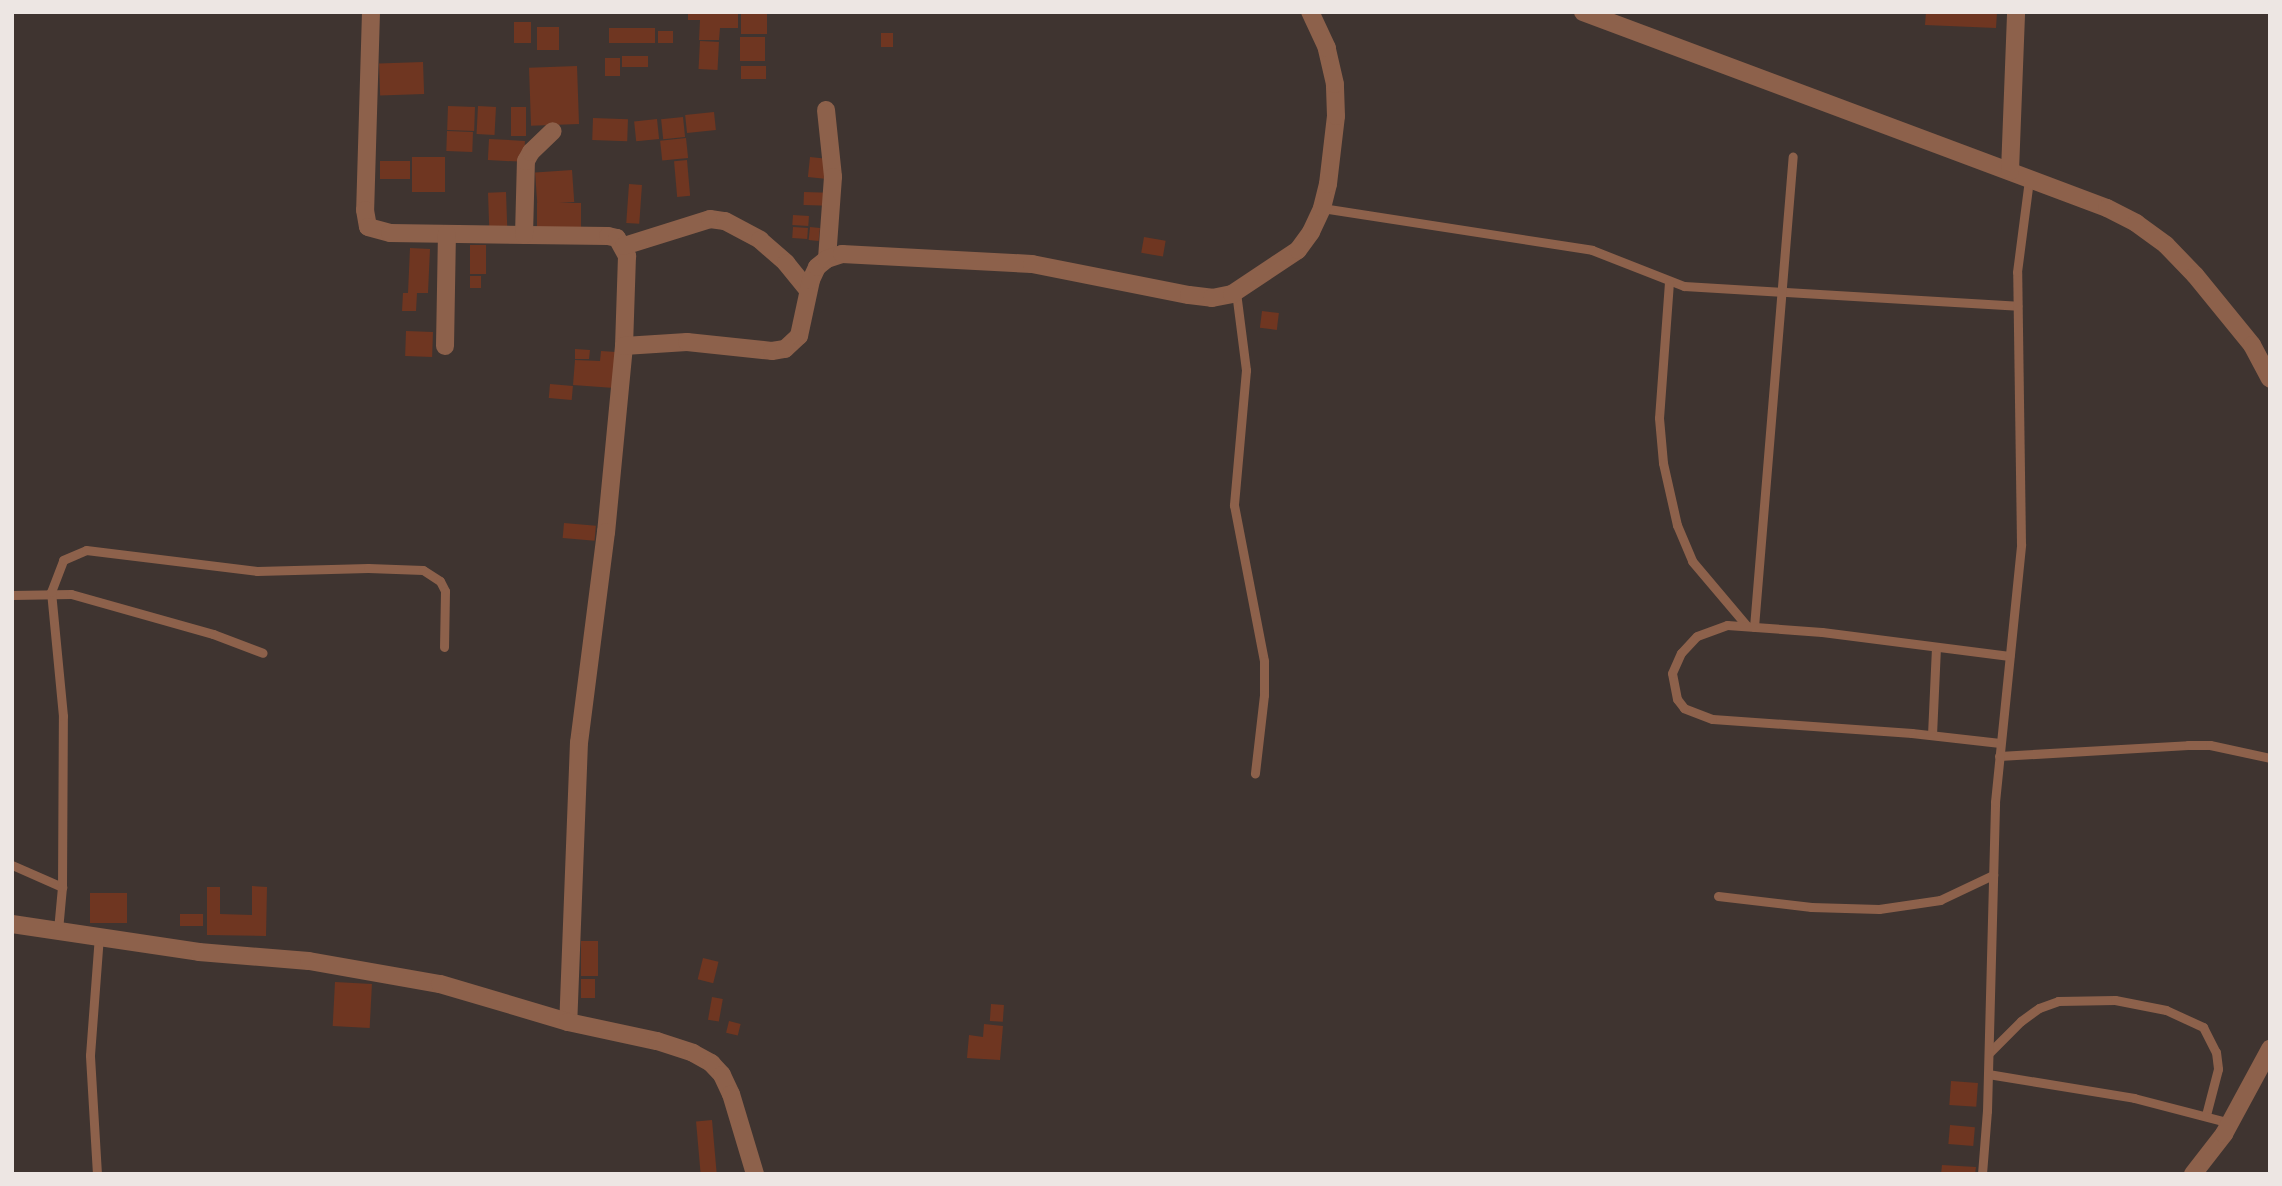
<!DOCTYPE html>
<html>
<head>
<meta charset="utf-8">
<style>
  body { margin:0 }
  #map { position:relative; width:2282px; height:1186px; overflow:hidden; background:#3f3430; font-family:Figtree,sans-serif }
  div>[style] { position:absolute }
  .building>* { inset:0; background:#6f3621; transform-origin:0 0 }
  .service>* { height:9px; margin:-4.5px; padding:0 4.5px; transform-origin:4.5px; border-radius:4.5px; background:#8d614b }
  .minor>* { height:18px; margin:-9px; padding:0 9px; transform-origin:9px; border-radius:9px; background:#8d614b }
  .tertiary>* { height:18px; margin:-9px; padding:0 9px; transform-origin:9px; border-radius:9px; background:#8d614b }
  span { translate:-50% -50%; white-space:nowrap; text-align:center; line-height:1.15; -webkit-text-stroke:5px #221d1b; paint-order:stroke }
  .frame { position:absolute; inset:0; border:14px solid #ede6e3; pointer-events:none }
</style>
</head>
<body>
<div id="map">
  <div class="building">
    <div style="clip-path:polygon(688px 12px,738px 12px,738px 28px,720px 28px,719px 40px,699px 40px,700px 20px,688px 20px)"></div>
    <div style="left:741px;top:12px;width:26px;height:22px"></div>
    <div style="clip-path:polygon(1926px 12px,1997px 12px,1996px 28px,1925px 25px)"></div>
    <div style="left:514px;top:22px;width:17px;height:21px"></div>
    <div style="left:537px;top:27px;width:22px;height:23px"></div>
    <div style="left:609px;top:28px;width:46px;height:15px"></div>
    <div style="left:658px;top:31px;width:15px;height:12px"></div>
    <div style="left:881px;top:33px;width:12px;height:14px"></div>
    <div style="left:740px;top:37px;width:25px;height:24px"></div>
    <div style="left:700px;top:41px;width:19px;height:28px;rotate:3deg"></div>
    <div style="left:622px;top:56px;width:26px;height:11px"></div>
    <div style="left:605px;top:58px;width:15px;height:18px"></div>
    <div style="left:423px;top:62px;width:32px;height:44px;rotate:88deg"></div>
    <div style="left:577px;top:66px;width:58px;height:48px;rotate:88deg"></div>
    <div style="left:741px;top:66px;width:25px;height:13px"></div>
    <div style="left:448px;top:106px;width:27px;height:24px;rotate:2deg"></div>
    <div style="left:478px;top:106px;width:18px;height:28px;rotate:3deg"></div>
    <div style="left:511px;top:107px;width:15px;height:29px"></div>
    <div style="left:714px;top:112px;width:18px;height:29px;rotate:84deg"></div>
    <div style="left:683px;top:117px;width:20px;height:22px;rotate:84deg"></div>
    <div style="left:593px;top:118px;width:35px;height:22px;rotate:2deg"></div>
    <div style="left:657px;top:119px;width:20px;height:23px;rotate:84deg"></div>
    <div style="left:447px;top:131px;width:26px;height:20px;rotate:2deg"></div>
    <div style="left:686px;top:138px;width:20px;height:26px;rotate:84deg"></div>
    <div style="left:489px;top:139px;width:36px;height:21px;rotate:3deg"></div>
    <div style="left:412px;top:157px;width:33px;height:35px"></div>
    <div style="left:810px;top:157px;width:19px;height:20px;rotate:6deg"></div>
    <div style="left:687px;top:160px;width:36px;height:13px;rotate:85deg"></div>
    <div style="left:410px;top:161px;width:18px;height:30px;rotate:90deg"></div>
    <div style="left:572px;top:170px;width:32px;height:37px;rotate:86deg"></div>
    <div style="left:629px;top:184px;width:13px;height:39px;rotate:4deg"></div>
    <div style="left:506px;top:192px;width:36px;height:18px;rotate:88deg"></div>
    <div style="left:804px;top:192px;width:25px;height:13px;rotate:2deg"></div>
    <div style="left:581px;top:203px;width:25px;height:44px;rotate:90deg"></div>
    <div style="left:793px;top:215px;width:16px;height:10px;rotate:4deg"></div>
    <div style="left:793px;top:227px;width:15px;height:11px;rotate:4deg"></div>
    <div style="left:810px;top:227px;width:10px;height:13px;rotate:6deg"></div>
    <div style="left:1144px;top:237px;width:22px;height:16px;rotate:10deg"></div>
    <div style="left:470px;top:245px;width:16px;height:29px"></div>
    <div style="clip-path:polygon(410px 248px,430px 249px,428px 293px,417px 293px,416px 311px,402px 311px,403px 293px,408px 293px)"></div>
    <div style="left:470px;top:276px;width:11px;height:12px"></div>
    <div style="left:1262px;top:311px;width:17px;height:17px;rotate:7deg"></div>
    <div style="left:406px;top:331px;width:27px;height:25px;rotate:2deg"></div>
    <div style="clip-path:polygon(575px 349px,590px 350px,589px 359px,575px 359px)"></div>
    <div style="clip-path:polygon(601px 351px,616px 352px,614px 388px,573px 385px,575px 360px,600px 361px)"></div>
    <div style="left:550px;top:384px;width:23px;height:14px;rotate:5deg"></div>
    <div style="left:564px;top:523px;width:32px;height:15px;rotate:5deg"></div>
    <div style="clip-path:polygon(252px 886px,267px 887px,266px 936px,207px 935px,207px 887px,220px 887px,220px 914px,252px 915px)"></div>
    <div style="left:90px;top:893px;width:37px;height:30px"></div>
    <div style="left:180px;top:914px;width:23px;height:12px"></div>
    <div style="left:581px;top:941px;width:17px;height:35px"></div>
    <div style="left:703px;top:958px;width:16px;height:22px;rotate:14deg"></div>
    <div style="left:581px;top:979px;width:14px;height:19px"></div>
    <div style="left:335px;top:982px;width:37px;height:44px;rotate:3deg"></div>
    <div style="left:712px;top:997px;width:11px;height:23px;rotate:10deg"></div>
    <div style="left:991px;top:1004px;width:13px;height:17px;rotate:4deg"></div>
    <div style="left:729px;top:1021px;width:12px;height:12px;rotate:14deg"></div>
    <div style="clip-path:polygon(984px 1024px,1003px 1026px,1000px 1060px,967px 1058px,969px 1035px,983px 1037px)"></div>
    <div style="left:1951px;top:1081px;width:27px;height:24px;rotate:4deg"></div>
    <div style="left:712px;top:1120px;width:54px;height:16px;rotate:85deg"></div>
    <div style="left:1950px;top:1125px;width:25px;height:19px;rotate:5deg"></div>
    <div style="clip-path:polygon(1942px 1165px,1976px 1167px,1975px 1174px,1941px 1174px)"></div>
  </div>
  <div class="service">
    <div style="left:1322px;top:208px;width:273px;rotate:8.8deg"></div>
    <div style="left:1592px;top:250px;width:99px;rotate:21.4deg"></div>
    <div style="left:1684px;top:286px;width:334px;rotate:3.4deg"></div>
    <div style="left:1669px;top:282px;width:136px;rotate:94.2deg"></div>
    <div style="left:1659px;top:418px;width:45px;rotate:84.9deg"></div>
    <div style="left:1663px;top:463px;width:64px;rotate:77.3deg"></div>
    <div style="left:1677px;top:525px;width:39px;rotate:67deg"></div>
    <div style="left:1692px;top:561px;width:84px;rotate:49.8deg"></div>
    <div style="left:1236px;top:292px;width:79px;rotate:82.7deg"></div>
    <div style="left:1246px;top:370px;width:136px;rotate:95.1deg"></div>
    <div style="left:1234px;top:505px;width:159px;rotate:79.1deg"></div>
    <div style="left:1264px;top:661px;width:34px;rotate:90deg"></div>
    <div style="left:1264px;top:695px;width:79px;rotate:96.6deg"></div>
    <div style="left:12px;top:595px;width:59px;rotate:-1deg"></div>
    <div style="left:71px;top:594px;width:148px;rotate:15.7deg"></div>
    <div style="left:213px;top:634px;width:53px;rotate:20.8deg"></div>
    <div style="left:1754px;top:627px;width:472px;rotate:-85.3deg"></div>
    <div style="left:1932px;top:735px;width:87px;rotate:-87.4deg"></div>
    <div style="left:2000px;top:743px;width:89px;rotate:-173.5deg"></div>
    <div style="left:1912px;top:733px;width:200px;rotate:-176deg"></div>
    <div style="left:1712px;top:719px;width:30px;rotate:-159deg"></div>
    <div style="left:1684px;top:708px;width:11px;rotate:-128deg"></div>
    <div style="left:1677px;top:699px;width:26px;rotate:-101deg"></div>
    <div style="left:1672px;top:673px;width:22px;rotate:-66deg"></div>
    <div style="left:1681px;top:653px;width:23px;rotate:-47deg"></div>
    <div style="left:1697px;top:636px;width:32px;rotate:-20deg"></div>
    <div style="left:1727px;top:625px;width:95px;rotate:4.2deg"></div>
    <div style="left:1822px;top:632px;width:189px;rotate:7.3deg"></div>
    <div style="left:1999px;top:756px;width:189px;rotate:-3.3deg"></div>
    <div style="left:2188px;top:745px;width:22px"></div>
    <div style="left:2210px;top:745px;width:61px;rotate:12.2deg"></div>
    <div style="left:12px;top:865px;width:55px;rotate:23.7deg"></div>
    <div style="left:1718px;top:896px;width:94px;rotate:6.7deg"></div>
    <div style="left:1811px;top:907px;width:68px;rotate:1.7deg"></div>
    <div style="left:1879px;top:909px;width:62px;rotate:-8.4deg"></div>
    <div style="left:1940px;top:900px;width:59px;rotate:-25.3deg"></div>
    <div style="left:58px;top:930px;width:43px;rotate:-84.7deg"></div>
    <div style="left:62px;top:887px;width:171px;rotate:-89.7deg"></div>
    <div style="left:63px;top:716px;width:125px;rotate:-95.5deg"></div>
    <div style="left:51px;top:592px;width:34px;rotate:-69deg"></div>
    <div style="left:63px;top:560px;width:25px;rotate:-23deg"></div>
    <div style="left:86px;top:550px;width:172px;rotate:7deg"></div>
    <div style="left:257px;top:571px;width:111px;rotate:-1.5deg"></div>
    <div style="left:368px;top:568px;width:55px;rotate:2.1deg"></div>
    <div style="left:423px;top:570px;width:20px;rotate:33deg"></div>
    <div style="left:440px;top:581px;width:11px;rotate:63deg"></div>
    <div style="left:445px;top:591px;width:56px;rotate:91deg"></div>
    <div style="left:1989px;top:1053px;width:45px;rotate:-45deg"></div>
    <div style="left:2021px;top:1021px;width:22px;rotate:-36deg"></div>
    <div style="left:2039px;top:1008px;width:20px;rotate:-20deg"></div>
    <div style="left:2058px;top:1001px;width:57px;rotate:-1deg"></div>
    <div style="left:2115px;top:1000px;width:52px;rotate:11.1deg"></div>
    <div style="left:2166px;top:1010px;width:41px;rotate:24.7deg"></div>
    <div style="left:2203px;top:1027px;width:28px;rotate:63deg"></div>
    <div style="left:2216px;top:1052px;width:17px;rotate:83deg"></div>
    <div style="left:2218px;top:1069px;width:48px;rotate:104.6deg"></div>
    <div style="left:1988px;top:1074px;width:148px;rotate:9.3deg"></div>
    <div style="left:2134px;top:1098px;width:100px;rotate:14.5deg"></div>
    <div style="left:97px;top:1174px;width:119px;rotate:-93.4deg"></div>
    <div style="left:90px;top:1055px;width:119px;rotate:-85.7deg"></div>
    <div style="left:1982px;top:1174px;width:63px;rotate:-85.5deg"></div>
    <div style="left:1987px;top:1111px;width:309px;rotate:-88.5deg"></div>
    <div style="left:1995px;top:802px;width:259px;rotate:-84.2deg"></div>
    <div style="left:2021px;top:544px;width:272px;rotate:-90.8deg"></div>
    <div style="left:2017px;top:272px;width:94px;rotate:-82.6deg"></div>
  </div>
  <div class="minor">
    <div style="left:371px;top:12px;width:198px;rotate:91.7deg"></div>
    <div style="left:365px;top:210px;width:17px;rotate:80deg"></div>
    <div style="left:368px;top:227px;width:23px;rotate:15deg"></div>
    <div style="left:390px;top:233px;width:218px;rotate:0.8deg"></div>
    <div style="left:608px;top:236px;width:9px;rotate:13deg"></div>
    <div style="left:617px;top:238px;width:21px;rotate:61deg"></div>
    <div style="left:627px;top:256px;width:90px;rotate:91.9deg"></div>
    <div style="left:624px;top:346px;width:187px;rotate:95.5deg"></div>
    <div style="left:606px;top:532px;width:212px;rotate:97.3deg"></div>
    <div style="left:579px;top:742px;width:280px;rotate:92.2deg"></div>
    <div style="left:1583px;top:12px;width:559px;rotate:20.51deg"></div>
    <div style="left:2107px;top:208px;width:33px;rotate:27deg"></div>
    <div style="left:2136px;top:223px;width:37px;rotate:36deg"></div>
    <div style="left:2166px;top:245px;width:42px;rotate:46deg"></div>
    <div style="left:2195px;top:275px;width:90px;rotate:50.8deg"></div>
    <div style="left:2252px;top:345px;width:38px;rotate:62deg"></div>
    <div style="left:826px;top:110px;width:67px;rotate:84deg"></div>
    <div style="left:833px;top:177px;width:82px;rotate:94.2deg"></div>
    <div style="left:2010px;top:171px;width:159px;rotate:-87.8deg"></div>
    <div style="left:524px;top:235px;width:74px;rotate:-88.5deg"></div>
    <div style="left:526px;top:161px;width:10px;rotate:-61deg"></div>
    <div style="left:531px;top:152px;width:30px;rotate:-44deg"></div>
    <div style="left:624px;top:246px;width:90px;rotate:-17.4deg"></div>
    <div style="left:710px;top:219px;width:15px;rotate:8deg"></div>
    <div style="left:725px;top:221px;width:40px;rotate:28deg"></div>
    <div style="left:760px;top:240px;width:35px;rotate:41deg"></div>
    <div style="left:786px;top:263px;width:35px;rotate:51deg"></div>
    <div style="left:445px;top:346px;width:112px;rotate:-89deg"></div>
    <div style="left:624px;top:346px;width:63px;rotate:-3.6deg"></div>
    <div style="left:687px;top:342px;width:85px;rotate:6deg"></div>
    <div style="left:772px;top:351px;width:13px;rotate:-9deg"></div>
    <div style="left:785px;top:349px;width:19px;rotate:-43deg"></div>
    <div style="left:799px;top:336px;width:57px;rotate:-77.9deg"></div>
    <div style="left:811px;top:280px;width:14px;rotate:-65deg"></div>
    <div style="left:817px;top:267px;width:13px;rotate:-39deg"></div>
    <div style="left:827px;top:259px;width:16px;rotate:-18deg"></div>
    <div style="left:842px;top:254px;width:190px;rotate:3deg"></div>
    <div style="left:1032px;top:264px;width:160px;rotate:11.2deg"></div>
    <div style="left:1189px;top:295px;width:23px;rotate:7deg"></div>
    <div style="left:1212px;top:298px;width:20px;rotate:-11deg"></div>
    <div style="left:1232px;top:294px;width:79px;rotate:-33.7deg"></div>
    <div style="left:1298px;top:250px;width:22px;rotate:-54deg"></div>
    <div style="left:1311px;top:232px;width:26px;rotate:-65deg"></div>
    <div style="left:1322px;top:208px;width:25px;rotate:-76deg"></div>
    <div style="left:1328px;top:184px;width:68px;rotate:-83.3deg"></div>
    <div style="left:1336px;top:116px;width:32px;rotate:-92deg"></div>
    <div style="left:1335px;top:84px;width:37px;rotate:-103deg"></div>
    <div style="left:1327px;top:48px;width:40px;rotate:-115deg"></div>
    <div style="left:2193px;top:1174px;width:51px;rotate:-52.2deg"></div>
    <div style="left:2224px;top:1134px;width:97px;rotate:-61.6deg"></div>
  </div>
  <div class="tertiary">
    <div style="left:12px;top:924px;width:189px;rotate:8.5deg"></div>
    <div style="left:199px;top:952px;width:110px;rotate:4.7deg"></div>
    <div style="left:309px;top:961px;width:133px;rotate:10deg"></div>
    <div style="left:440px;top:984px;width:134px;rotate:16.5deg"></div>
    <div style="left:568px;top:1022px;width:91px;rotate:12.1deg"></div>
    <div style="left:657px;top:1041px;width:38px;rotate:18deg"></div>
    <div style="left:693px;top:1053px;width:21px;rotate:29deg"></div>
    <div style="left:711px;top:1063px;width:16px;rotate:47deg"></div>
    <div style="left:722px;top:1075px;width:21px;rotate:65deg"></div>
    <div style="left:731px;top:1094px;width:84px;rotate:73.3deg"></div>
  </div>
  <div class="frame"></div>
</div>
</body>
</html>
